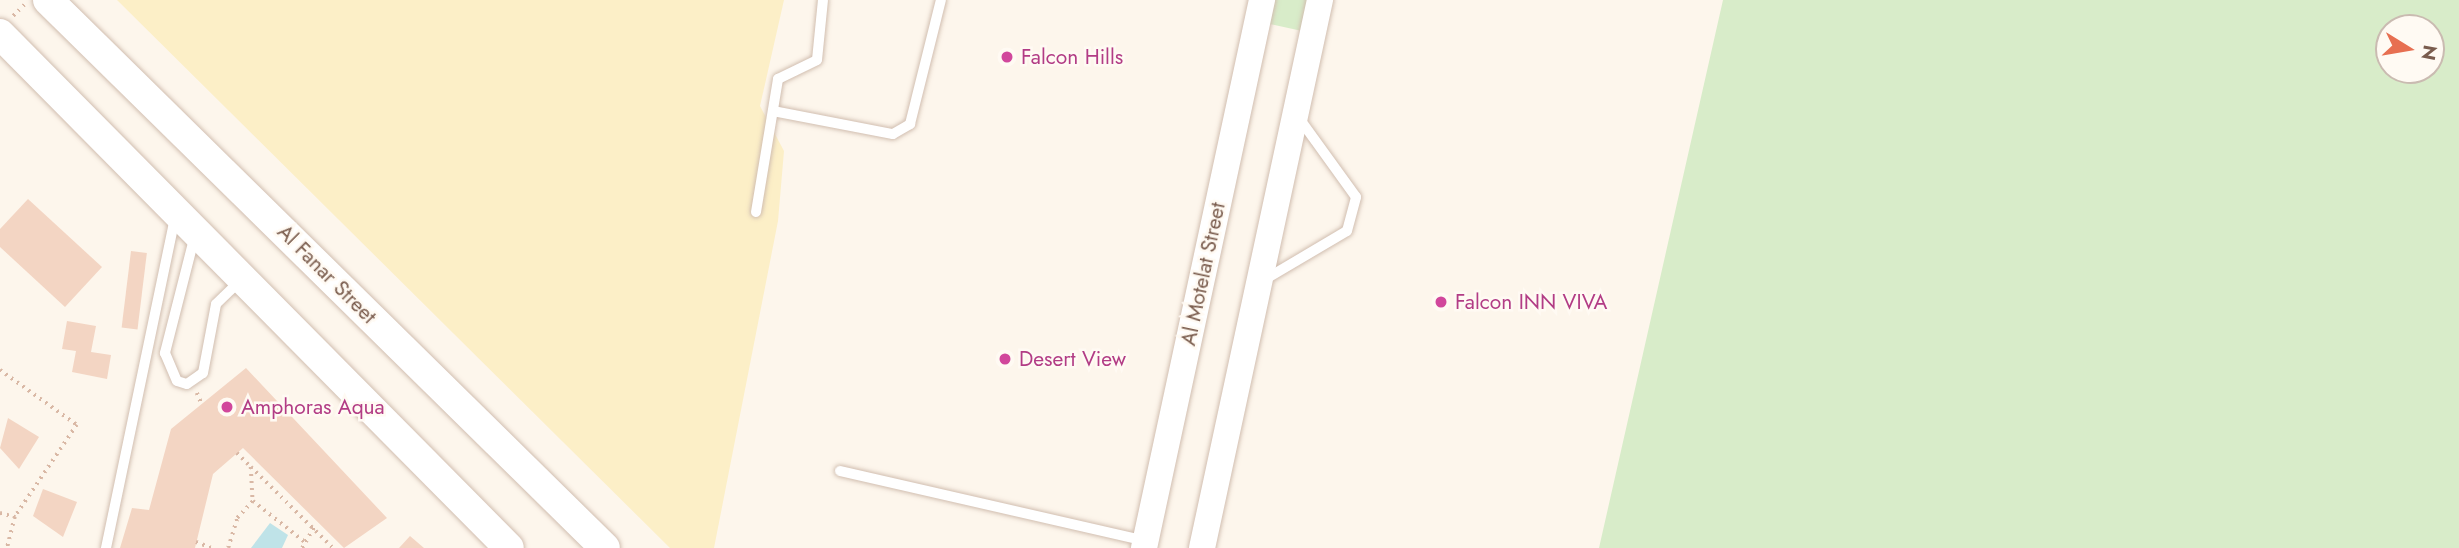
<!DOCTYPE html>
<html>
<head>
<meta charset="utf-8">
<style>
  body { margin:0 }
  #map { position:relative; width:2459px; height:548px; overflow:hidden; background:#fdf6ec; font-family:Jost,sans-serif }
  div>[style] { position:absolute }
  .green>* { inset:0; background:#d8ecc9 }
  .sand>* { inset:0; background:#fcefc7 }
  .water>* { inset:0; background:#bfe3e8 }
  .building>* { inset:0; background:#f3d5c3; transform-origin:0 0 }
  .path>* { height:3.5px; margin-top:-1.75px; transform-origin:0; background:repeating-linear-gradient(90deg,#d9b8a5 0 2px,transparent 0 7px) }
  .roads { filter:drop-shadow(0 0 2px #d1beb0) drop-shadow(0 0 2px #d1beb0) }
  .service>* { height:10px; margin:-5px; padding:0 5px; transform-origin:5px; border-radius:5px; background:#fff }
  .tertiary>* { height:26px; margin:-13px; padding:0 13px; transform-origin:13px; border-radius:13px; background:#fff }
  .secondary>* { height:30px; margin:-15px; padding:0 15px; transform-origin:15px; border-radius:15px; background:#fff }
  .dots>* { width:19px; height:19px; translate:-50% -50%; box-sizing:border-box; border:4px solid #fffaf3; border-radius:50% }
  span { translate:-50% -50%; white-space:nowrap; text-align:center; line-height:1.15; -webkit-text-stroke:5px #fffaf3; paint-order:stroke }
  .hotel-label { font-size:21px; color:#b23c85 }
  .left { translate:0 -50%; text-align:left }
  .street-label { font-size:21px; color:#7a5c4d }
  .north { position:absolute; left:2375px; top:14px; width:70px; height:70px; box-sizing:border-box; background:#fffaf3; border:2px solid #cabbb1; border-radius:50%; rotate:101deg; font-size:19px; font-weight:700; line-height:28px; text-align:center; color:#7a5c4d }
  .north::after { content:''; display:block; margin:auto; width:24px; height:32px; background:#e76f51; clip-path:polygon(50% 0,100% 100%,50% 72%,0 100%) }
</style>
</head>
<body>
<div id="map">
  <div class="green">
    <div style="clip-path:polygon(1275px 0,1309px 0,1302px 31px,1270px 24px)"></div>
    <div style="clip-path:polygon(evenodd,1723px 0,2459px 0,2459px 548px,1599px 548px,1723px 0,2389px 28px,2431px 28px,2431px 70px,2389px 70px,2389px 28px)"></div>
  </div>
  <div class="sand">
    <div style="clip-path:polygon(117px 0,784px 0,760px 106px,784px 151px,778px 221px,714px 548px,670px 548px)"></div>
  </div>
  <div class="water">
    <div style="clip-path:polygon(270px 523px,288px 535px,282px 548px,251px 548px)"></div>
  </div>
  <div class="building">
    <div style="clip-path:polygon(28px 199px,102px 267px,65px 307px,0 247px,0 229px)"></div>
    <div style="left:131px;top:251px;width:16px;height:77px;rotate:7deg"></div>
    <div style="clip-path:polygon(67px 321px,96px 326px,91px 352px,111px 355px,107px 379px,72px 372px,76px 351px,62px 349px)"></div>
    <div style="clip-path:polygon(246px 368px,387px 518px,344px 548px,243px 448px,213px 474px,195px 548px,120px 548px,132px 508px,149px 510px,171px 429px)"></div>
    <div style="clip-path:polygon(8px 418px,39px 437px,19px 469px,0 448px)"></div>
    <div style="clip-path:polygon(43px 489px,77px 502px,63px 537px,33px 516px)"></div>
    <div style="clip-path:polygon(410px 536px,424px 548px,399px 548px)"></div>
  </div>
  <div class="path">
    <div style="left:13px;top:16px;width:17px;rotate:-45deg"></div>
    <div style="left:0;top:370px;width:95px;rotate:35.5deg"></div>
    <div style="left:77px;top:425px;width:111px;rotate:124deg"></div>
    <div style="left:197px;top:393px;width:12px;rotate:66deg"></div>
    <div style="left:237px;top:453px;width:20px;rotate:45deg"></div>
    <div style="left:251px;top:467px;width:34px;rotate:87deg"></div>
    <div style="left:251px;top:467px;width:115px;rotate:44.6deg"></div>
    <div style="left:0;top:513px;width:16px;rotate:15deg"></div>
    <div style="left:15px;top:517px;width:32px;rotate:104deg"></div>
    <div style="left:196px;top:542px;width:17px;rotate:21deg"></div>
    <div style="left:228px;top:548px;width:31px;rotate:-73deg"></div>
    <div style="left:237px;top:518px;width:23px;rotate:-47deg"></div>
    <div style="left:253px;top:501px;width:66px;rotate:38.3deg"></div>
    <div style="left:302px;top:548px;width:24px;rotate:-60deg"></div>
  </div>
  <div class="roads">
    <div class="service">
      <div style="left:773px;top:111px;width:122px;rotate:10.9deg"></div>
      <div style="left:893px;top:134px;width:20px;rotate:-30deg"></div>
      <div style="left:910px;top:124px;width:128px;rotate:-76deg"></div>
      <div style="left:756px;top:212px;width:135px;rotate:-80.6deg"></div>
      <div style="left:778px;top:79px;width:43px;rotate:-26deg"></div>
      <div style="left:817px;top:60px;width:60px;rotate:-84.3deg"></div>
      <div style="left:195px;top:235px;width:122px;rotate:104.3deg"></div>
      <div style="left:165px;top:353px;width:30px;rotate:67deg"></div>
      <div style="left:177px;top:381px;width:10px;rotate:17deg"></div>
      <div style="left:187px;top:384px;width:19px;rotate:-35deg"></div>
      <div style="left:203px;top:373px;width:70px;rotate:-79.3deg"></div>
      <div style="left:216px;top:304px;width:33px;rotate:-44deg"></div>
      <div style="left:1264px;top:280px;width:96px;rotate:-30.6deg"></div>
      <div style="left:1347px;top:231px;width:35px;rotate:-75deg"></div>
      <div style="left:1356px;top:197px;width:97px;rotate:-125.8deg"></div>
      <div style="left:840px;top:471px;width:314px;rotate:12.9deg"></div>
      <div style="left:106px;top:548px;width:337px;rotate:-78.2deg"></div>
    </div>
    <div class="tertiary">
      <div style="left:1144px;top:548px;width:561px;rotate:-77.85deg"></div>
      <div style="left:1202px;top:548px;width:561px;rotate:-77.85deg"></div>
    </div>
    <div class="secondary">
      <div style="left:48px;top:0;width:781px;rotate:44.53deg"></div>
      <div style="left:0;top:34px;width:723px;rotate:45.28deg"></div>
    </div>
  </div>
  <div class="dots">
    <div style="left:1007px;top:57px;background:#d1479c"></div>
    <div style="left:1441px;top:302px;background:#d1479c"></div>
    <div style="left:1005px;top:359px;background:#d1479c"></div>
    <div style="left:227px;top:407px;background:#d1479c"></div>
  </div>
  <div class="hotel-label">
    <span class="left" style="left:1021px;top:57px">Falcon Hills</span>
    <span class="left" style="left:1455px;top:302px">Falcon INN VIVA</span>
    <span class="left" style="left:1019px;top:359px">Desert View</span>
    <span class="left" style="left:241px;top:407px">Amphoras Aqua</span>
  </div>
  <div class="street-label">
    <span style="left:327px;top:274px;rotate:45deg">Al Fanar Street</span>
    <span style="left:1203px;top:274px;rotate:-78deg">Al Motelat Street</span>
  </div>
  <div class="north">N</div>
</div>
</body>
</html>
